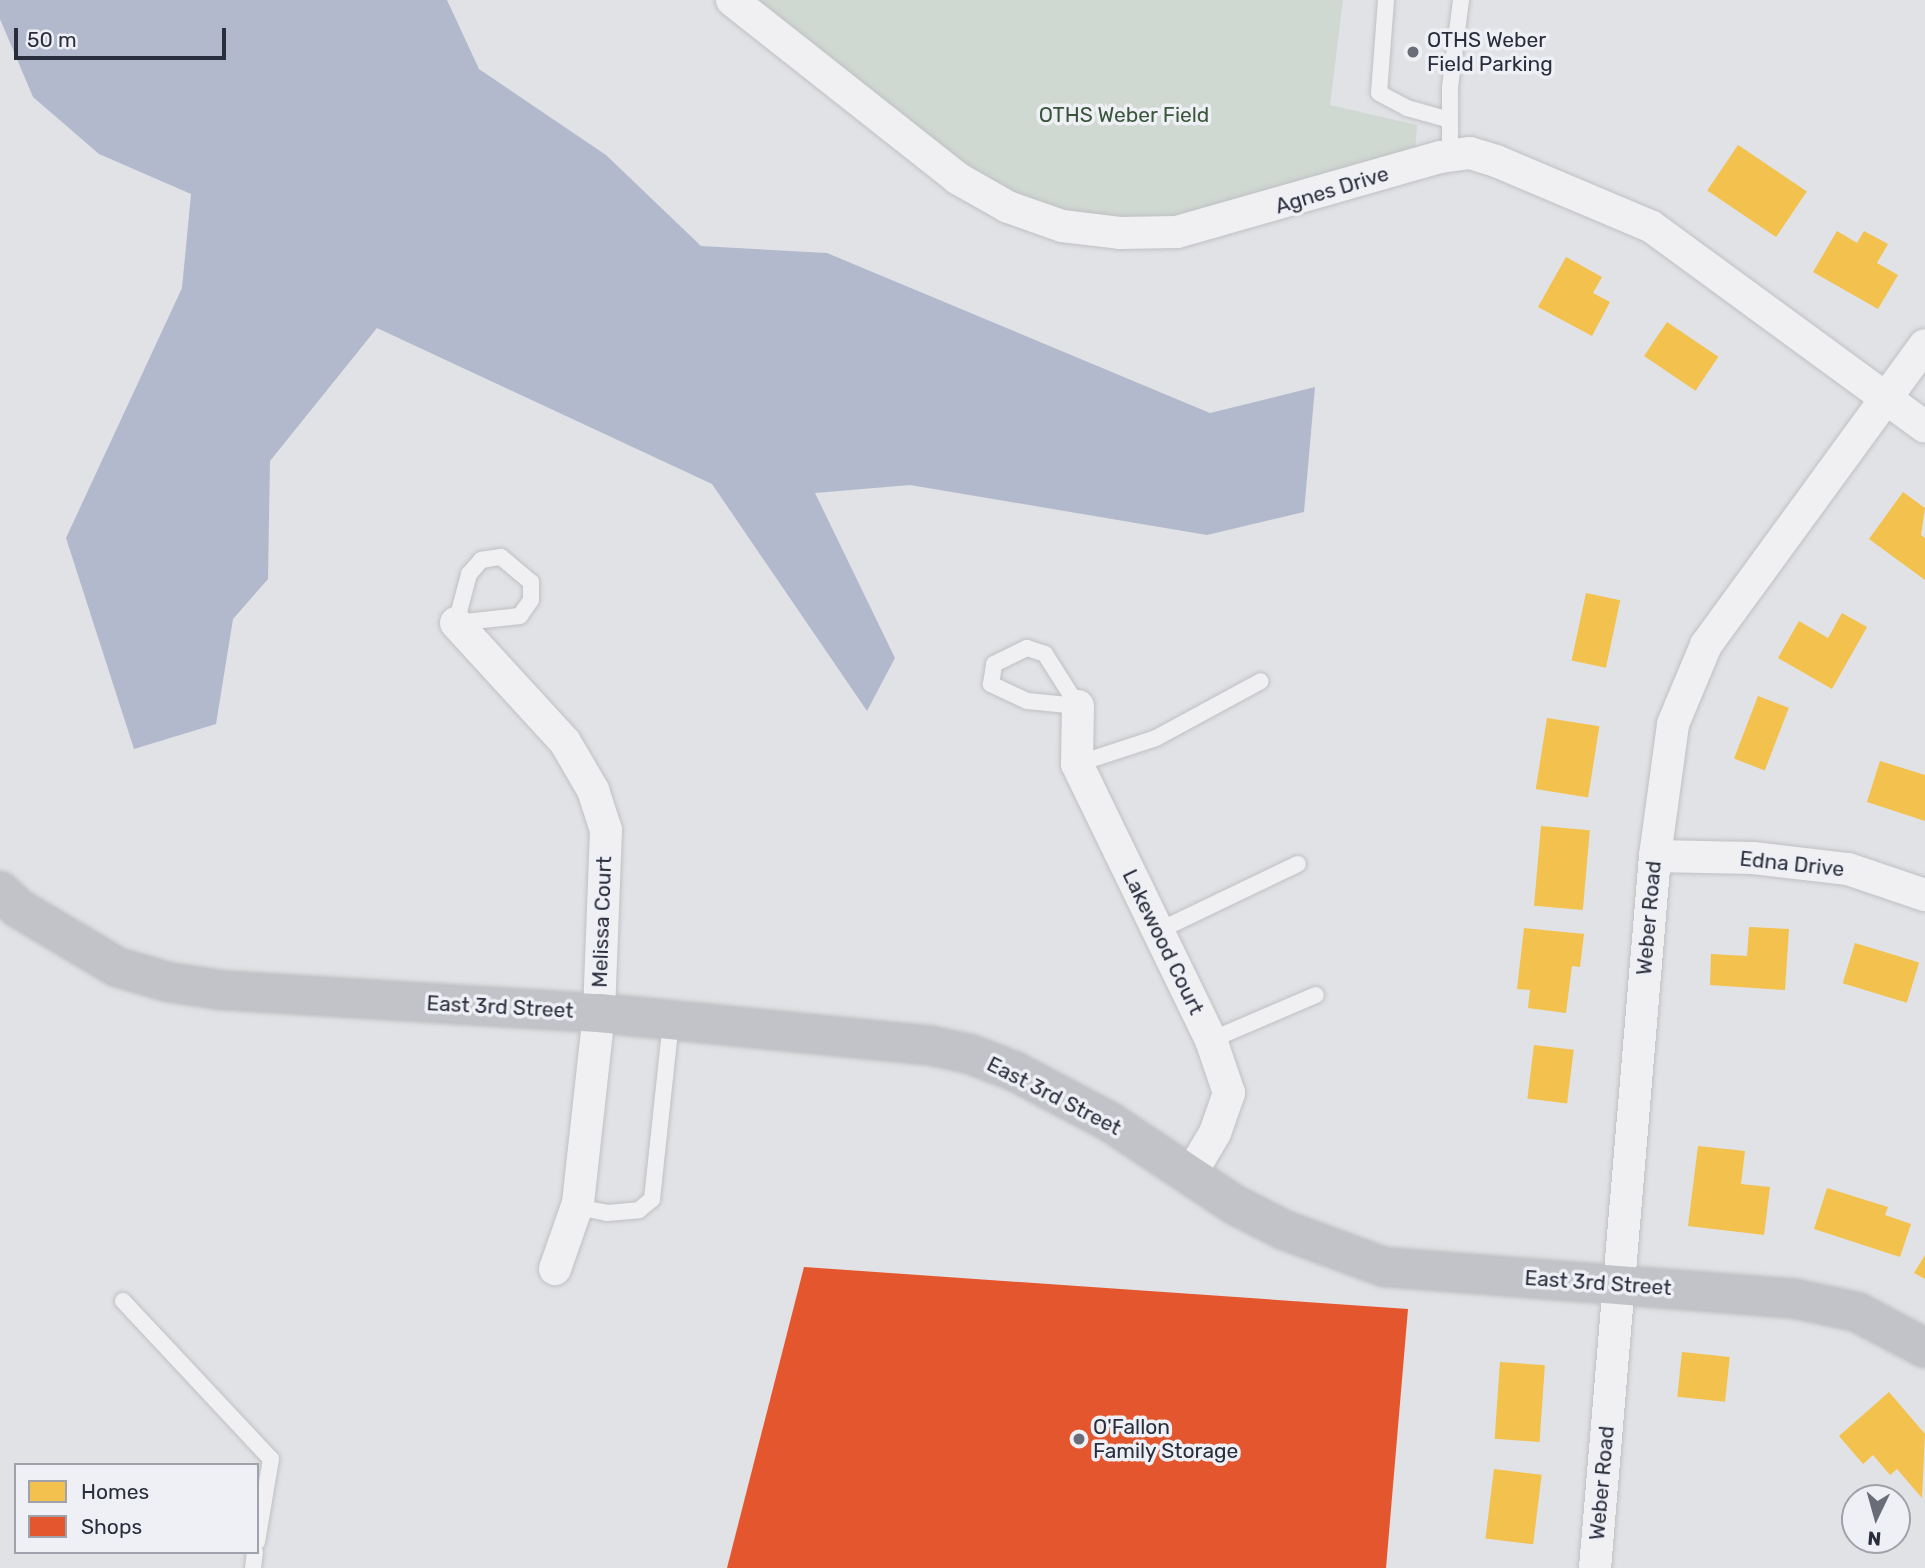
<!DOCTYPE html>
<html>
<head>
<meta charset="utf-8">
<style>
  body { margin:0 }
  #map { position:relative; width:1925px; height:1568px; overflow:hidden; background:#e1e2e5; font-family:Rubik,sans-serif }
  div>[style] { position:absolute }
  .green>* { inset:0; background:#d0d8d2 }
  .water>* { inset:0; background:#b2b9cd }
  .homes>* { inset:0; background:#f2c14e; transform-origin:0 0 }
  .shops>* { inset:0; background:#e4572e }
  .roads { filter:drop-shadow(0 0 2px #bfc0c3) drop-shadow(0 0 2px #bfc0c3) }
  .lane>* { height:16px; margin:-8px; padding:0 8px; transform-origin:8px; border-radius:8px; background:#f0f0f3 }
  .street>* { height:32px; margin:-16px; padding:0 16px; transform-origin:16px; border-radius:16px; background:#f0f0f3 }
  .secondary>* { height:38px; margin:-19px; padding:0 19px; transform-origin:19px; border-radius:19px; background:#c2c3c8 }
  .dots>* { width:19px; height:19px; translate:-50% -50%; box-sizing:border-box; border:4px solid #eff0f5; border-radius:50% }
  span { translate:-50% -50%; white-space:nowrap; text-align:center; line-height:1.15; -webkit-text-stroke:7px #eff0f5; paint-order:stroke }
  .poi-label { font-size:21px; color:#2a2d3c }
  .left { translate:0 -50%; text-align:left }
  .park-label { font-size:21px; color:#39563a }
  .street-label { font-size:21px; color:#2a2d3c }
  .legend { position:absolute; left:14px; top:1463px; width:245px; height:91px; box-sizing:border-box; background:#eff0f5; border:2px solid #a0a2ab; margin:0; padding:9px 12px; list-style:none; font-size:21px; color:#2a2d3c }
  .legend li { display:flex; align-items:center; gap:14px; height:35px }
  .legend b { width:35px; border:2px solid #a0a2ab }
  .north { position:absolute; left:1841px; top:1484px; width:70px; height:70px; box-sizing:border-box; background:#eff0f5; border:2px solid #a0a2ab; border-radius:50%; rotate:185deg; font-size:19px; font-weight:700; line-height:28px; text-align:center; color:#2a2d3c }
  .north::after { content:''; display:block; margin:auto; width:24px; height:32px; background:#6a6c77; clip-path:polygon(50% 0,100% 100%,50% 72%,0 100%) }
  .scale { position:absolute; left:14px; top:28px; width:212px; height:32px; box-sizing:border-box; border:4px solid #2a2d3c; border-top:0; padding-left:9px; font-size:21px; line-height:24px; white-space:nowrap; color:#2a2d3c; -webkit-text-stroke:5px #eff0f5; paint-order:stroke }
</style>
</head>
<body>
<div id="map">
  <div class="green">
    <div style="clip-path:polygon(732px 0,1343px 0,1330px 105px,1417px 125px,1414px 164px,1177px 232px,1008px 207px)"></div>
  </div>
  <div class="water">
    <div style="clip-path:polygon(0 0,447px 0,479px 69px,606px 155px,701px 246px,827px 253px,1210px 413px,1315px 387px,1304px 512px,1207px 535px,910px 485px,815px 493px,895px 658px,867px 711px,712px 484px,377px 328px,270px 461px,268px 579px,233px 619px,216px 724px,134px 749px,66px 538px,182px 288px,191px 194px,99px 154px,33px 97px,0 19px)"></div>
  </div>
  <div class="homes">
    <div style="left:1738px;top:145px;width:83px;height:55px;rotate:34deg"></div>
    <div style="clip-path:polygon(1837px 231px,1857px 243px,1864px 231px,1888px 244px,1877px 263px,1898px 275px,1878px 309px,1813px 272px)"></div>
    <div style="clip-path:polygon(1566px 257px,1602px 277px,1593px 293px,1610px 302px,1592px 336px,1538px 307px)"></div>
    <div style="left:1667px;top:322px;width:62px;height:41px;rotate:34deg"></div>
    <div style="clip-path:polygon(1903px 492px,1925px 508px,1921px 535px,1925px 538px,1925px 580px,1869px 539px)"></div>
    <div style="left:1586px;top:593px;width:35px;height:69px;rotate:12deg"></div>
    <div style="clip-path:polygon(1842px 613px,1867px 627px,1832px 689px,1778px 658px,1799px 621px,1828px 638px)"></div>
    <div style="left:1758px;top:696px;width:33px;height:67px;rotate:21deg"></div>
    <div style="left:1547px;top:718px;width:53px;height:72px;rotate:9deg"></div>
    <div style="clip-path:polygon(1880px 761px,1925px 775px,1925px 821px,1867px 802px)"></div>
    <div style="left:1541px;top:826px;width:49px;height:80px;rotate:5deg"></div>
    <div style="clip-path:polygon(1749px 927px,1789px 929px,1785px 990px,1710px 985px,1711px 954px,1747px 956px)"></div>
    <div style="clip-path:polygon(1524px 928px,1584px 934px,1580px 967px,1572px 966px,1566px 1013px,1528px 1008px,1530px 990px,1517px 989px)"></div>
    <div style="left:1855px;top:943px;width:67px;height:42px;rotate:17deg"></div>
    <div style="left:1534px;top:1045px;width:40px;height:54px;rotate:7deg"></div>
    <div style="clip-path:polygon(1698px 1146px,1745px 1151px,1741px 1184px,1770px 1187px,1764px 1235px,1688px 1226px)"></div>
    <div style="clip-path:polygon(1827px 1188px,1888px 1207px,1885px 1215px,1911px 1224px,1900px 1257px,1814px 1229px)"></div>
    <div style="clip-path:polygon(1925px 1255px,1925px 1279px,1914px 1273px)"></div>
    <div style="left:1682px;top:1352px;width:48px;height:45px;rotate:6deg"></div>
    <div style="left:1500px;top:1362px;width:45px;height:77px;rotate:4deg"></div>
    <div style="clip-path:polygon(1889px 1392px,1925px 1434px,1922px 1498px,1897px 1469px,1890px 1475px,1873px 1455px,1863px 1464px,1839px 1436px)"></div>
    <div style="left:1494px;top:1469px;width:48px;height:70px;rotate:7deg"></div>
  </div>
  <div class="shops">
    <div style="clip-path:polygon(804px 1267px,1408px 1309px,1386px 1568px,727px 1568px)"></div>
  </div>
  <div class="roads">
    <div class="lane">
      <div style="left:1386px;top:0;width:93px;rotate:94.3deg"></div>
      <div style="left:1379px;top:93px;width:32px;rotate:28deg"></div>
      <div style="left:1407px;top:108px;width:45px;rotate:15.6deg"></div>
      <div style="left:1450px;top:156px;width:69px;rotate:-90deg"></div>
      <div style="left:1450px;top:87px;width:88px;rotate:-82.8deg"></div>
      <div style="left:501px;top:557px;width:39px;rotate:40deg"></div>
      <div style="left:531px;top:582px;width:18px;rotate:90deg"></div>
      <div style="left:531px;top:600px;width:19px;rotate:125deg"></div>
      <div style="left:520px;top:616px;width:64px;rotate:173.8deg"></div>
      <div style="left:456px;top:623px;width:51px;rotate:-75.1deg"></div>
      <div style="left:469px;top:574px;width:18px;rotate:-49deg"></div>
      <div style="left:481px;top:560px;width:20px;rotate:-9deg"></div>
      <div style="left:1027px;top:648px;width:19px;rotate:18deg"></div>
      <div style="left:1045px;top:654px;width:62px;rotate:57.6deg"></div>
      <div style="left:1078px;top:706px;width:51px;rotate:-174.4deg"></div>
      <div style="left:1027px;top:701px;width:40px;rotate:-155deg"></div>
      <div style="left:991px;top:684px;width:20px;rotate:-81deg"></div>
      <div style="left:994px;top:664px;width:37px;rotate:-26deg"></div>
      <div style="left:1077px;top:764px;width:83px;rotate:-18.2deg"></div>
      <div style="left:1156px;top:738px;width:119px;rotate:-28.5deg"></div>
      <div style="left:1158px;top:931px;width:155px;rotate:-25.6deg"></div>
      <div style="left:1211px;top:1040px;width:114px;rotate:-23.2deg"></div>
      <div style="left:577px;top:1207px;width:31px;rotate:11deg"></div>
      <div style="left:607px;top:1213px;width:32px;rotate:-5deg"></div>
      <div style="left:639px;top:1210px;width:17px;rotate:-40deg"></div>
      <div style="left:652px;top:1199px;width:180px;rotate:-83.9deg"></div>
      <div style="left:123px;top:1301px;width:216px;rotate:46.9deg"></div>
      <div style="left:271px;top:1459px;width:84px;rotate:99.6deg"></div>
      <div style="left:253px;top:1568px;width:16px;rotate:-83deg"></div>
    </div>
    <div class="street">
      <div style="left:732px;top:0;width:287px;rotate:38.3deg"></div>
      <div style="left:957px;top:178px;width:59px;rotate:29.6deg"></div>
      <div style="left:1008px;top:207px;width:57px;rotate:19.4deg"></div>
      <div style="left:1062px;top:226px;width:58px;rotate:6.9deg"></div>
      <div style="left:1120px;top:233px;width:57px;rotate:-1deg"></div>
      <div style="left:1177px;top:232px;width:274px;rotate:-15.9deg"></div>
      <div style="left:1441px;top:157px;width:29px;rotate:-8deg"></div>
      <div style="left:1470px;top:153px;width:27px;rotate:17deg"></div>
      <div style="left:1496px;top:161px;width:169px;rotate:22.9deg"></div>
      <div style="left:1652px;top:227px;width:338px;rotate:36.2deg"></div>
      <div style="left:456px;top:623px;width:161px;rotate:47.5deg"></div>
      <div style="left:565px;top:742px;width:56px;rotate:59.7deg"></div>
      <div style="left:593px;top:790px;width:42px;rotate:72deg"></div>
      <div style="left:606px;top:830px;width:183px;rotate:92.2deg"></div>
      <div style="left:599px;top:1013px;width:191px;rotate:96.3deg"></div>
      <div style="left:578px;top:1203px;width:70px;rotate:109.2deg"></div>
      <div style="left:1078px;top:706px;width:58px;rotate:91deg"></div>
      <div style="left:1077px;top:764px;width:307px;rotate:64.1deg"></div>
      <div style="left:1211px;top:1040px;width:56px;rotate:71.2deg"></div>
      <div style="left:1229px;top:1093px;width:42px;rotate:109.3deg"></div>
      <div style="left:1215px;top:1133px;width:49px;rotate:120.8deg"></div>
      <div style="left:1655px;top:856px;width:98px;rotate:1.2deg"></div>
      <div style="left:1753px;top:858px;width:96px;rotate:6.6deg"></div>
      <div style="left:1848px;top:869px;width:81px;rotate:18.7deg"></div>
      <div style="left:1595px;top:1568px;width:715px;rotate:-85.18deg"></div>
      <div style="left:1655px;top:856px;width:133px;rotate:-82.2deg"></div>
      <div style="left:1673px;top:724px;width:86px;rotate:-67.3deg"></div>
      <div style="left:1706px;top:645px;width:371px;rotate:-53.9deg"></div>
    </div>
    <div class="secondary">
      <div style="left:0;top:891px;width:25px;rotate:43deg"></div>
      <div style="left:18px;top:908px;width:115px;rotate:30.8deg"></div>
      <div style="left:117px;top:967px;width:53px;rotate:16.4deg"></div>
      <div style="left:168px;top:982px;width:53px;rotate:8.7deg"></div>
      <div style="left:220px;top:990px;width:380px;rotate:3.5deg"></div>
      <div style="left:599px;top:1013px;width:331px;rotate:5.6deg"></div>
      <div style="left:928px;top:1045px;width:43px;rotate:12.1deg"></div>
      <div style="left:970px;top:1054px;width:47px;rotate:21.1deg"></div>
      <div style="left:1014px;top:1071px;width:109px;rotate:28deg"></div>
      <div style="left:1110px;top:1122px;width:150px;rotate:33.6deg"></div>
      <div style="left:1235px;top:1205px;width:55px;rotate:27deg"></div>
      <div style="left:1284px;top:1230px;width:107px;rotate:20.3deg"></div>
      <div style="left:1384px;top:1267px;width:413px;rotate:4.4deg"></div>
      <div style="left:1796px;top:1299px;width:62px;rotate:12deg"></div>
      <div style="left:1857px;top:1312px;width:77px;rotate:27.9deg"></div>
    </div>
  </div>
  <div class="dots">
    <div style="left:1413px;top:52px;background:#6a6c77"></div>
    <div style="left:1079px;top:1439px;background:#6a6c77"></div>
  </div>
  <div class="poi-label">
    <span class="left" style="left:1427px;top:52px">OTHS Weber<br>Field Parking</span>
    <span class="left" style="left:1093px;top:1439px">O'Fallon<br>Family Storage</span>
  </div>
  <div class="park-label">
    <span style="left:1124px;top:115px">OTHS Weber Field</span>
  </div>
  <div class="street-label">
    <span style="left:1332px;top:190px;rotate:-17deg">Agnes Drive</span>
    <span style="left:1792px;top:864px;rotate:6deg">Edna Drive</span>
    <span style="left:1649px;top:918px;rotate:-85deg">Weber Road</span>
    <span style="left:602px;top:922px;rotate:-88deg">Melissa Court</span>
    <span style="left:1163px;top:942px;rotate:64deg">Lakewood Court</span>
    <span style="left:500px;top:1007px;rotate:3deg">East 3rd Street</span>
    <span style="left:1054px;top:1096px;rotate:27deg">East 3rd Street</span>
    <span style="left:1598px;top:1283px;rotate:4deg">East 3rd Street</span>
    <span style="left:1602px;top:1483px;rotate:-85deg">Weber Road</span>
  </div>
  <ul class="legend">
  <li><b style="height:19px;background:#f2c14e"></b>Homes</li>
  <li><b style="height:19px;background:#e4572e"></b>Shops</li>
  </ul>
  <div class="north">N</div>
  <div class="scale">50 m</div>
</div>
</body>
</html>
